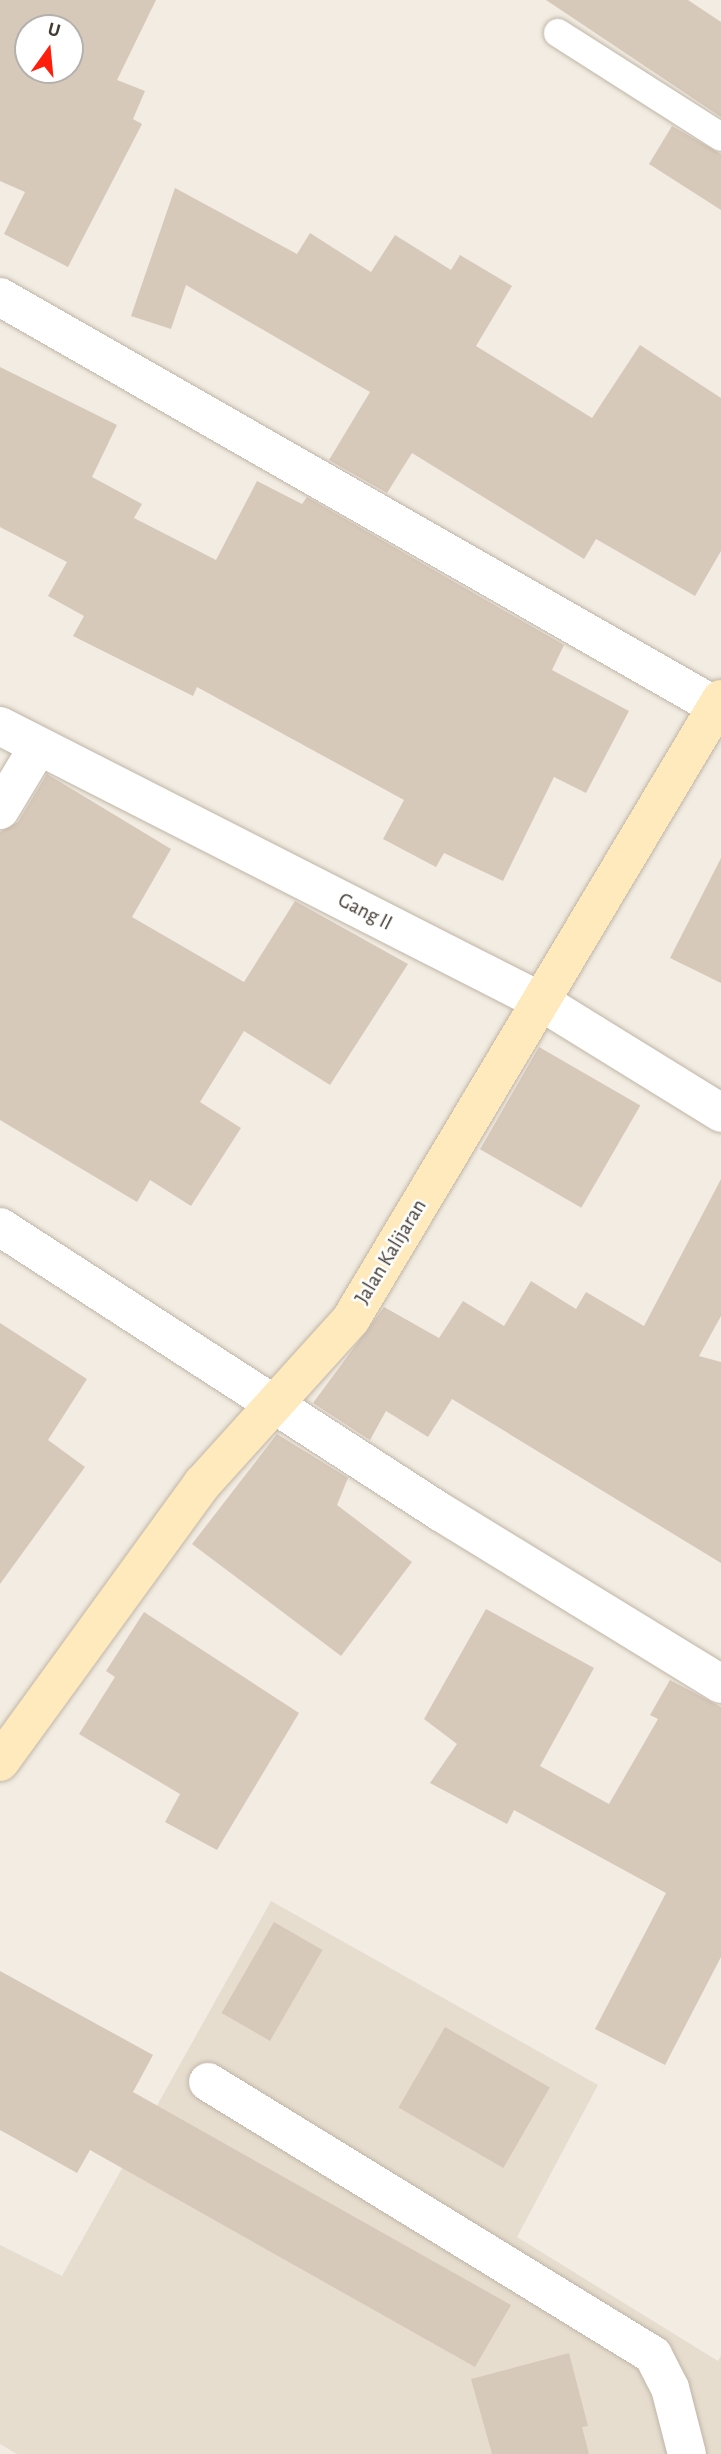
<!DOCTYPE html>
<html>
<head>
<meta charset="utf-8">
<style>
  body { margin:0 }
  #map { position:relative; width:721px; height:2454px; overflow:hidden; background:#f2ece2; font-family:"Alegreya Sans",sans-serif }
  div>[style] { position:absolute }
  .residential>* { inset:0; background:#e6ddcf }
  .building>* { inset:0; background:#d7c9ba; transform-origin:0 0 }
  .roads { filter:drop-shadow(0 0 2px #c0b5a7) drop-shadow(0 0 2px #c0b5a7) }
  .lane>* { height:28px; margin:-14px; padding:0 14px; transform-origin:14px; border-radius:14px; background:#fff }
  .street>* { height:38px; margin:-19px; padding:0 19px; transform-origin:19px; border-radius:19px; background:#fff }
  .secondary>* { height:38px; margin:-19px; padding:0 19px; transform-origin:19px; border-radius:19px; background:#ffeabe }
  span { translate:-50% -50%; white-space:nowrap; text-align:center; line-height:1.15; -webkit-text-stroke:5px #fff; paint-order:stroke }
  .street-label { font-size:21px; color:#433b32 }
  .north { position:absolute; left:14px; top:14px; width:70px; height:70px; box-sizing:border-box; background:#fff; border:2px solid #b4b1ad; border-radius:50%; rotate:15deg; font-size:19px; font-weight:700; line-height:28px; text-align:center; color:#433b32 }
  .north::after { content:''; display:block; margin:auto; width:24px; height:32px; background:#ff1d0b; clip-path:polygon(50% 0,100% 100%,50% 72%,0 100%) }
</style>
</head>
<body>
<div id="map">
  <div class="residential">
    <div style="clip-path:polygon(271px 1901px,598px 2085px,517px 2237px,718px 2361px,721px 2356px,721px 2454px,17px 2454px,0 2444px,0 2245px,62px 2276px)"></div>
  </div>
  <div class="building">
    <div style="clip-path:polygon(evenodd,0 0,156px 0,117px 80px,145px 91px,133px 119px,142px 124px,68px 267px,4px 234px,25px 192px,0 181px,0 0,28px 28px,70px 28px,70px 70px,28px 70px,28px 28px)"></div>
    <div style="clip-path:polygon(546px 0,688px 0,721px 22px,721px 117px)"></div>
    <div style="clip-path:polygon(672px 126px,721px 154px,721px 210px,649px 164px)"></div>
    <div style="clip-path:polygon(175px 188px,297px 254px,310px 233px,371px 272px,395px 235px,451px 270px,460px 255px,512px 286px,476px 346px,592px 418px,640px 345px,721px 398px,721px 551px,695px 596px,596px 539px,584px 559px,412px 453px,387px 493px,329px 460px,370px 392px,186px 285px,171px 329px,131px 316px)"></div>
    <div style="clip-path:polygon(0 367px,117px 425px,92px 477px,142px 504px,134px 518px,216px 560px,257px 481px,302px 504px,307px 497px,564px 645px,552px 670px,629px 711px,586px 793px,554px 777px,503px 881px,444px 853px,436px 867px,383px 839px,404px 800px,197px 687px,193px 696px,73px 636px,84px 616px,48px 596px,67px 562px,0 527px)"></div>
    <div style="clip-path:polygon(47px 774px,171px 849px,132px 917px,244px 982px,295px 901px,408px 964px,330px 1085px,244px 1031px,200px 1102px,241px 1128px,191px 1206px,150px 1180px,137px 1202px,0 1120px,0 832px,18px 822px)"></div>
    <div style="clip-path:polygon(721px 858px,721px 983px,670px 958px)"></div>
    <div style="left:539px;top:1047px;width:117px;height:118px;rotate:30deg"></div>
    <div style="clip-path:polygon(721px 1179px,721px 1316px,699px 1356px,721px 1362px,721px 1563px,452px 1399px,428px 1437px,386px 1411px,370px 1440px,313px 1403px,384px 1307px,439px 1338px,463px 1301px,504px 1326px,531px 1281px,576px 1309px,586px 1292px,644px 1326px)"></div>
    <div style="clip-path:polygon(0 1323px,87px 1379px,48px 1440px,85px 1467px,0 1584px)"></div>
    <div style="clip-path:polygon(277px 1434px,348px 1478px,337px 1505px,412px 1562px,341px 1656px,192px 1544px)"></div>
    <div style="clip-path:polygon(486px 1609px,594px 1668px,540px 1766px,609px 1804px,658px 1719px,650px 1715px,670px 1680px,721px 1707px,721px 1957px,665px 2065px,595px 2029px,666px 1893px,514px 1810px,507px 1824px,430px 1783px,457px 1744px,424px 1719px)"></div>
    <div style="clip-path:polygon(144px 1612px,299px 1713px,217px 1850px,165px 1822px,180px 1794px,79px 1734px,115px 1677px,106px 1671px)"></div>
    <div style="left:274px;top:1922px;width:56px;height:105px;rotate:30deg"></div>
    <div style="clip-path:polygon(0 1971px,153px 2055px,133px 2092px,511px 2305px,475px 2367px,90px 2150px,77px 2173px,0 2130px)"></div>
    <div style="left:445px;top:2027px;width:121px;height:93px;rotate:30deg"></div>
    <div style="clip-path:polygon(569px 2353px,588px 2426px,582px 2427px,589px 2454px,492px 2454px,471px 2379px)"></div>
  </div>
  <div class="roads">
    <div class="lane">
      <div style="left:558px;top:33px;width:193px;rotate:32.5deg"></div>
    </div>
    <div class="street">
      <div style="left:0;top:297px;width:826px;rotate:29.76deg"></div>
      <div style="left:0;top:726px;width:606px;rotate:26.99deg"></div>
      <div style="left:540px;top:1001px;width:213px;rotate:31.7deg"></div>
      <div style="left:0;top:810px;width:74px;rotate:-58.9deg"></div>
      <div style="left:0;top:1227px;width:526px;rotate:32.91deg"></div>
      <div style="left:442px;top:1513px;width:327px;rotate:31.5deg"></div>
      <div style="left:208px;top:2082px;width:522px;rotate:31.53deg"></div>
      <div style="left:653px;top:2355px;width:37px;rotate:63deg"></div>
      <div style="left:670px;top:2388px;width:68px;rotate:75.6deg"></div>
    </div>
    <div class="secondary">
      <div style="left:0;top:1762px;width:345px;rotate:-54deg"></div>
      <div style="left:203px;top:1483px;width:221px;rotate:-47.9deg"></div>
      <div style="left:351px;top:1319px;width:722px;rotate:-59.17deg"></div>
    </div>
  </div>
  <div class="street-label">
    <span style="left:365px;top:912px;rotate:27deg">Gang II</span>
    <span style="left:391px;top:1252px;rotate:-59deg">Jalan Kalijaran</span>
  </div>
  <div class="north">U</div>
</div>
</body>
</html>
